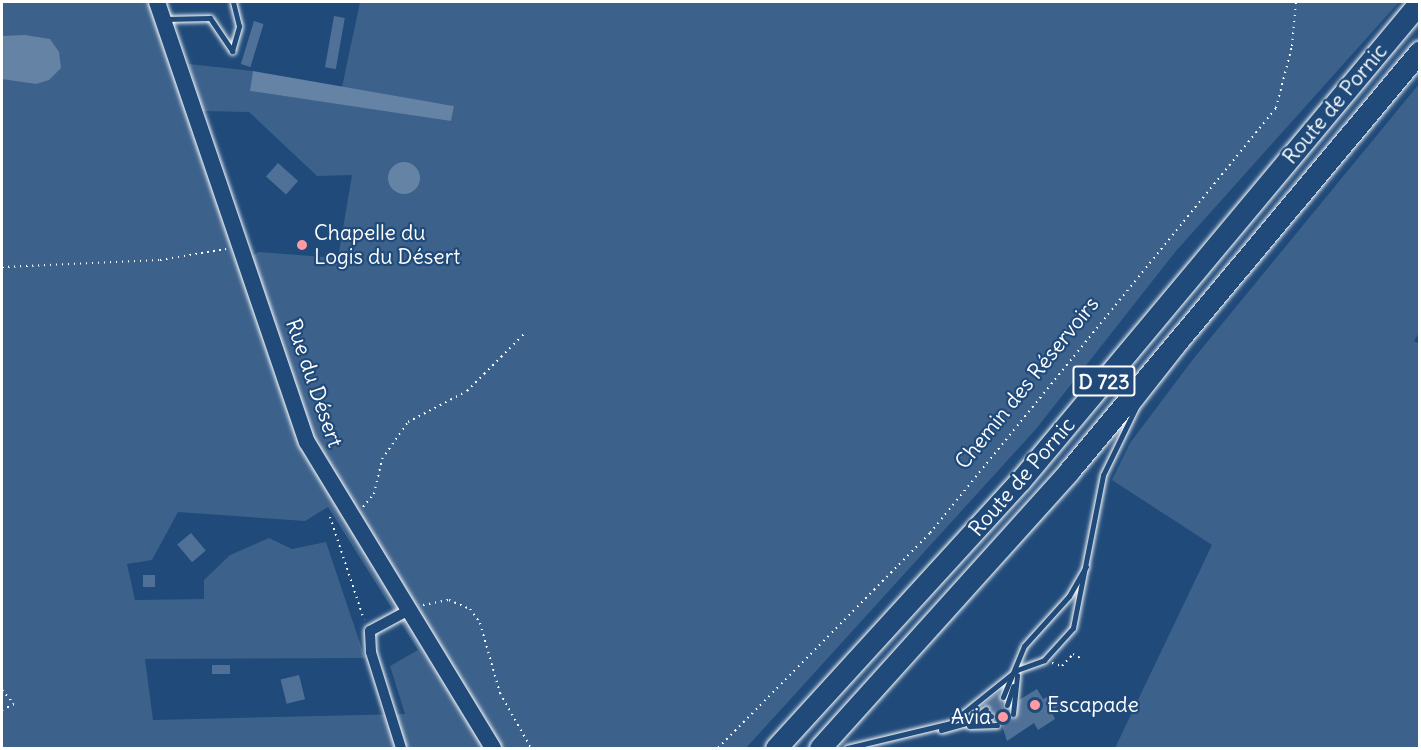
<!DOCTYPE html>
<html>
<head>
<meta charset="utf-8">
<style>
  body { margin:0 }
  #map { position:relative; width:1421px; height:750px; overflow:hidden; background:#1f4a7a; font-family:Delius,sans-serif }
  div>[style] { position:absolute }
  .green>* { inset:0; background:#3c618b }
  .water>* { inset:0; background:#6583a4 }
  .round { border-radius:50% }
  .building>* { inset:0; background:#507197; transform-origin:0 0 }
  .path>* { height:2px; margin-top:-1px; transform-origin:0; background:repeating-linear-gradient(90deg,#fff 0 1.5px,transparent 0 6px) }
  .roads { filter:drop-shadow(0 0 2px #fff) drop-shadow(0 0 2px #fff) }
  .lane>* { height:5px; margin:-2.5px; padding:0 2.5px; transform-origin:2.5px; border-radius:2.5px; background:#1f4a7a }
  .street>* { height:10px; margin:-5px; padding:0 5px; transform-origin:5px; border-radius:5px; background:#1f4a7a }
  .secondary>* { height:16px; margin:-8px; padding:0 8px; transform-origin:8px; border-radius:8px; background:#1f4a7a }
  .highway>* { height:21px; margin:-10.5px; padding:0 10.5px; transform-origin:10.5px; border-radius:10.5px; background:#1f4a7a }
  .dots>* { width:16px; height:16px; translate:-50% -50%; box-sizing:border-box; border:3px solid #1f4a7a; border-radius:50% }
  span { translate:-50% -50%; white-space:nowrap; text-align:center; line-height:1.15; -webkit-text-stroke:4.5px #1f4a7a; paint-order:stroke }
  .shield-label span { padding:2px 4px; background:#1f4a7a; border:2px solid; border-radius:4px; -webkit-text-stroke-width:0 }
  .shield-label { font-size:20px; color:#fff; font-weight:700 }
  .street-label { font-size:21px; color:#fff }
  .poi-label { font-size:21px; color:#fff }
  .left { translate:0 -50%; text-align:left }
  .right { translate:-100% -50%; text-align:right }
  .frame { position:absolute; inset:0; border:3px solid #fff; pointer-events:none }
</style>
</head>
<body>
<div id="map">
  <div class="green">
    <div style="clip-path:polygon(evenodd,2px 2px,148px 2px,238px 264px,259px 252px,338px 258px,352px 175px,317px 176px,249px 112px,202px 111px,189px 64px,253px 71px,251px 91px,451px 120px,454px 106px,342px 87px,360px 2px,1399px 2px,1176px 251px,1036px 429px,746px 748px,2px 748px,2px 2px,328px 507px,418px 650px,390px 666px,405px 714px,153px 720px,145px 659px,365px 658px,326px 542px,292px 549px,269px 538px,230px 555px,204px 580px,204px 599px,135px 600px,127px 564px,152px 560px,178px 512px,305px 521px,328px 507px)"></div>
    <div style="clip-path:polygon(1419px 84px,1420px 331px,1414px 341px,1420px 344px,1419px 748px,1115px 748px,1212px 545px,1112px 480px,1130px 443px,1194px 358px)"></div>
  </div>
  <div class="water">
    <div style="clip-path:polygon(25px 35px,50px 39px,59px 52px,61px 68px,49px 80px,36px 84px,2px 79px,2px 36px)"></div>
    <div style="clip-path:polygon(253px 71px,454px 106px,451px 121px,250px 91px)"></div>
    <div class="round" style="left:388px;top:162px;width:32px;height:32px"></div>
  </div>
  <div class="building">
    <div style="left:334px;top:16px;width:11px;height:52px;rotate:10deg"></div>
    <div style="left:254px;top:21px;width:10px;height:45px;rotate:17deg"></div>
    <div style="left:278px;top:163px;width:27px;height:18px;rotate:42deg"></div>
    <div style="left:191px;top:533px;width:23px;height:18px;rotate:50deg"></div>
    <div style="left:143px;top:575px;width:12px;height:12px"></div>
    <div style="left:212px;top:665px;width:18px;height:9px"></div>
    <div style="left:299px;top:675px;width:25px;height:19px;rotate:76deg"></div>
    <div style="clip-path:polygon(1037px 689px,1043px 699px,1054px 693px,1060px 705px,1051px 711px,1055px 719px,1038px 730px,1034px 723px,1007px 741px,1001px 722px,983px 704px,999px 692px,1003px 708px,1014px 719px,1019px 700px)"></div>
  </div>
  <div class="path">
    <div style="left:2px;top:267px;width:158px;rotate:-2.5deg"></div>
    <div style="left:160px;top:260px;width:67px;rotate:-9.5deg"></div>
    <div style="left:363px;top:507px;width:17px;rotate:-50deg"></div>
    <div style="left:374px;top:494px;width:36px;rotate:-77deg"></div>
    <div style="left:382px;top:459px;width:45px;rotate:-54.9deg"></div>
    <div style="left:408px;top:422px;width:67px;rotate:-27.7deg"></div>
    <div style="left:467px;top:391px;width:82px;rotate:-45deg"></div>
    <div style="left:330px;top:517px;width:108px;rotate:71.7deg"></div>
    <div style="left:423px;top:605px;width:26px;rotate:-11deg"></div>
    <div style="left:449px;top:600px;width:23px;rotate:23deg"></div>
    <div style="left:470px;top:609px;width:17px;rotate:54deg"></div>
    <div style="left:480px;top:623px;width:73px;rotate:74.1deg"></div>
    <div style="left:500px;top:693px;width:63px;rotate:60.6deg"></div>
    <div style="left:1052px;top:663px;width:10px;rotate:17deg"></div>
    <div style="left:1062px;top:666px;width:16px;rotate:-47deg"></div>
    <div style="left:1073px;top:654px;width:10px;rotate:29deg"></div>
    <div style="left:2px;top:690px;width:18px;rotate:49deg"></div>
    <div style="left:14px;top:704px;width:13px;rotate:153deg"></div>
    <div style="left:718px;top:748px;width:302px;rotate:-45.4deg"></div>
    <div style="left:930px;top:533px;width:548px;rotate:-50.85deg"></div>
    <div style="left:1276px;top:108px;width:64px;rotate:-75.5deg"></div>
    <div style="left:1292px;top:46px;width:44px;rotate:-84.8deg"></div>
  </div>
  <div class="roads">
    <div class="lane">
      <div style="left:165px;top:19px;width:45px;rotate:-1.3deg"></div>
      <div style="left:210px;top:18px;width:40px;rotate:56deg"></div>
      <div style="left:232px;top:51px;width:26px;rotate:-74deg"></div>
      <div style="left:239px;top:26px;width:25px;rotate:-104deg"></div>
      <div style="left:1003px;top:697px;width:55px;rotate:-67.6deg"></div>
      <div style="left:1024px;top:646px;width:67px;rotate:-48deg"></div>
      <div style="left:1069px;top:596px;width:34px;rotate:-60deg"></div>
      <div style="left:1007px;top:705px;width:20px;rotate:-72deg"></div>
      <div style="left:1013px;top:714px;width:39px;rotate:-84deg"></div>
      <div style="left:968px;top:722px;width:22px;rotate:-36deg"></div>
      <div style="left:969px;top:726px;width:28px;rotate:-2deg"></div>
      <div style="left:941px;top:730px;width:52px;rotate:-15.6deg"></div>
      <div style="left:847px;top:748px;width:107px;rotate:-13.5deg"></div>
      <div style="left:951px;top:723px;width:85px;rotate:-38.8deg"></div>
      <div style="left:1017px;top:670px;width:29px;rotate:-20deg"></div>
      <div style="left:1044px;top:660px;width:43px;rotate:-47.8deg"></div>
      <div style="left:1073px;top:628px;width:156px;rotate:-78.9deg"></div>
      <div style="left:1103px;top:475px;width:76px;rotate:-64.1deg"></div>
      <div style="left:1136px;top:407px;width:89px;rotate:-51.8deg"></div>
    </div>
    <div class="street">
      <div style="left:401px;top:748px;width:101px;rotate:-107.4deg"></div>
      <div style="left:371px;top:652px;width:21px;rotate:-93deg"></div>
      <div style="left:370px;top:631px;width:44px;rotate:-28.3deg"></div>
    </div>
    <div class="secondary">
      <div style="left:157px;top:2px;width:465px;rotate:71.2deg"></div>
      <div style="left:307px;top:442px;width:358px;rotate:58.7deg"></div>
    </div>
    <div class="highway">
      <div style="left:776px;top:748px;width:362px;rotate:-47.6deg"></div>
      <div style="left:1020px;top:481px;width:624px;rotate:-50.14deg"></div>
      <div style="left:820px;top:748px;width:372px;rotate:-48deg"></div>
      <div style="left:1069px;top:471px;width:547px;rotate:-50.11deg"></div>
    </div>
  </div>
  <div class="dots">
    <div style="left:302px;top:245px;background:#ff9aa2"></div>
    <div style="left:1035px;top:705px;background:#ff9aa2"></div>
    <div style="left:1003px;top:717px;background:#ff9aa2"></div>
  </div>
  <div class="shield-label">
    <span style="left:1104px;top:381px">D 723</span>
  </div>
  <div class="street-label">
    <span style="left:1335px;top:104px;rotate:-50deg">Route de Pornic</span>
    <span style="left:314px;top:383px;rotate:71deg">Rue du Désert</span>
    <span style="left:1027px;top:383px;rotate:-51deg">Chemin des Réservoirs</span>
    <span style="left:1022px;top:477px;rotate:-49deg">Route de Pornic</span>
  </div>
  <div class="poi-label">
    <span class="left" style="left:314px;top:245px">Chapelle du<br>Logis du Désert</span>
    <span class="left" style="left:1047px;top:705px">Escapade</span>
    <span class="right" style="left:991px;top:717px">Avia</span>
  </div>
  <div class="frame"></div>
</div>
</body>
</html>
